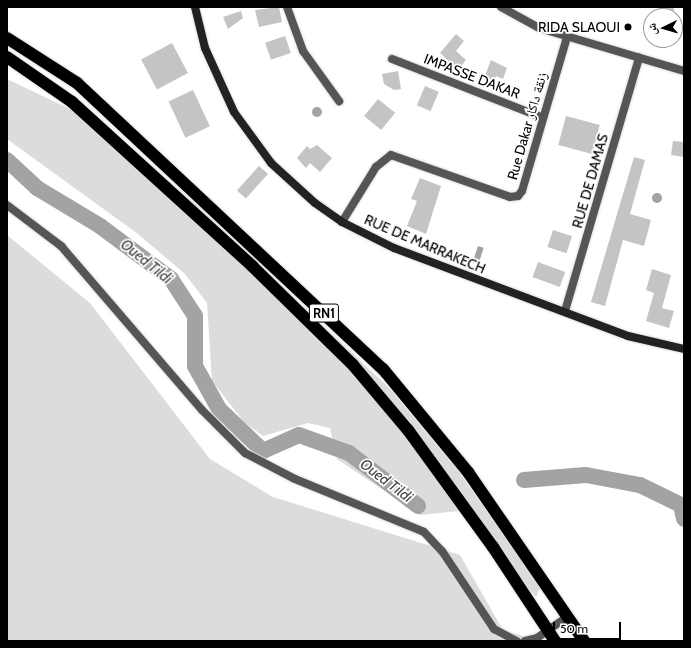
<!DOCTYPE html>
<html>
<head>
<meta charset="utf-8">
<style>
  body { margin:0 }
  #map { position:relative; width:691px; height:648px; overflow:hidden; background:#fff; font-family:Cabin,"Noto Naskh Arabic",sans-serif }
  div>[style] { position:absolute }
  .green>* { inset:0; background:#dcdcdc }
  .water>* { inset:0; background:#a3a3a3; transform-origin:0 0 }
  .round { border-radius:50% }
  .river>* { height:16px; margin:-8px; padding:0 8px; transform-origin:8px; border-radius:8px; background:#a3a3a3 }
  .building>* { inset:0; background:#c4c4c4; transform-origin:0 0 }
  .roads { filter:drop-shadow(0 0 1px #dbdbdb) drop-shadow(0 0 1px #dbdbdb) }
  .street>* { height:8px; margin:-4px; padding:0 4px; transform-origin:4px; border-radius:4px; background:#555 }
  .secondary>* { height:8px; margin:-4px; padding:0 4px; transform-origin:4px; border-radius:4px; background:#222 }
  .highway>* { height:12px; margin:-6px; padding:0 6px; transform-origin:6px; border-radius:6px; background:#000 }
  .dots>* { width:11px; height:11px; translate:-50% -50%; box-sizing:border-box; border:2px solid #fff; border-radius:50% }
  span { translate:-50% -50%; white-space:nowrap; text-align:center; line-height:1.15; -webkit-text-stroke:3.5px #fff; paint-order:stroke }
  .shield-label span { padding:1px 3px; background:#fff; border:1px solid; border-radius:3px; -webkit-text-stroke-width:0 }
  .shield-label { font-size:13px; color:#000; font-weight:700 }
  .poi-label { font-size:14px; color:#000 }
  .right { translate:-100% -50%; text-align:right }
  .street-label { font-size:14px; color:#000 }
  .water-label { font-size:15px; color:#444; font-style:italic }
  .frame { position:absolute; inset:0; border:8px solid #000; pointer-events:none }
  .north { position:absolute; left:643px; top:8px; width:40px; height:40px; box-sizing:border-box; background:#fff; border:1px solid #999; border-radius:50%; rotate:265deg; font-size:11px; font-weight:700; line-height:16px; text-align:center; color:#000 }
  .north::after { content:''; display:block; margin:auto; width:14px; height:18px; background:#000; clip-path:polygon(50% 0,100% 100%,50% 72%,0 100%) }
  .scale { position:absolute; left:553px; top:622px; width:68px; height:18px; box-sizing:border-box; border:2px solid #000; border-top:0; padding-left:5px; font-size:12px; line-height:14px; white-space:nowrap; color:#000; -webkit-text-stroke:3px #fff; paint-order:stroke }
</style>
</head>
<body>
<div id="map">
  <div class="green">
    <div style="clip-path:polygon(7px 79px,103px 125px,196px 205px,390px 389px,459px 472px,540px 588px,536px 597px,459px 511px,420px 515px,337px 459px,330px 428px,308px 423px,263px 436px,244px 422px,212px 381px,207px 303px,185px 274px,138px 234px,7px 139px)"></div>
    <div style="clip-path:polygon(7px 235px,90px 303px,210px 459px,273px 497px,460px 555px,503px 630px,540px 641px,7px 641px)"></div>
  </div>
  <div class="water">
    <div class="round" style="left:312px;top:107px;width:10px;height:10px"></div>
    <div class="round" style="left:652px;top:193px;width:10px;height:10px"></div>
    <div style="left:478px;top:246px;width:6px;height:17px;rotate:18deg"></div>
  </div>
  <div class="river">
    <div style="left:7px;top:160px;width:41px;rotate:43deg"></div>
    <div style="left:37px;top:188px;width:74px;rotate:31.1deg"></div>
    <div style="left:100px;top:226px;width:89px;rotate:36.7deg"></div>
    <div style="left:171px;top:279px;width:44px;rotate:57deg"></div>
    <div style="left:195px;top:316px;width:50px;rotate:90deg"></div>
    <div style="left:195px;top:366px;width:49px;rotate:60.8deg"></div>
    <div style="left:219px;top:409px;width:61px;rotate:43.7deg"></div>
    <div style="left:263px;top:451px;width:39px;rotate:-24deg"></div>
    <div style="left:299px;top:435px;width:53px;rotate:19.8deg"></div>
    <div style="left:349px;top:453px;width:87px;rotate:37.5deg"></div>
    <div style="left:524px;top:480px;width:62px;rotate:-4.6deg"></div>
    <div style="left:586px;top:475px;width:55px;rotate:10.5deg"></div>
    <div style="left:640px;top:485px;width:46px;rotate:26deg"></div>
    <div style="left:681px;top:505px;width:14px;rotate:78deg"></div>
  </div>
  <div class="building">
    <div style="clip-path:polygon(279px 7px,282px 22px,259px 27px,255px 10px)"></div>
    <div style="left:659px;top:7px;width:15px;height:9px"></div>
    <div style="clip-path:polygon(241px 11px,243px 18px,228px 29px,223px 17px)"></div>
    <div style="clip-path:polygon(456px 34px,464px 41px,456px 51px,466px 60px,458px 70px,440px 53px)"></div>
    <div style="left:285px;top:36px;width:18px;height:21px;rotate:71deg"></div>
    <div style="left:172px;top:43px;width:34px;height:35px;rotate:62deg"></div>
    <div style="clip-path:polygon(491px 60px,507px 68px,503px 79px,496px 76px,494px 82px,484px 78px)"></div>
    <div style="clip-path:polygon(398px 71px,401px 89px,394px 90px,384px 84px,382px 74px)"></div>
    <div style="left:425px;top:86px;width:15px;height:21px;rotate:23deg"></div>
    <div style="left:193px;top:90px;width:40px;height:27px;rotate:65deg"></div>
    <div style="left:378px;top:99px;width:22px;height:22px;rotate:39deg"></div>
    <div style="left:566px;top:116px;width:35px;height:30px;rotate:15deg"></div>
    <div style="clip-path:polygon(673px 141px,684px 142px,684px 157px,671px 155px)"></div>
    <div style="clip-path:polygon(317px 145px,332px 158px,320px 172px,310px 163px,306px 168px,297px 158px,307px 146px,310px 149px)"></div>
    <div style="clip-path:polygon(634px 157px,645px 160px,630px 214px,651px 220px,644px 246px,623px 240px,605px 306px,591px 302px)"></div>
    <div style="left:259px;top:166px;width:12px;height:33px;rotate:42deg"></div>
    <div style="clip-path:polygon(420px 178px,441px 186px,426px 234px,407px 226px,417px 201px,411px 199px)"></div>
    <div style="left:553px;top:230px;width:20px;height:18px;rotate:18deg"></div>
    <div style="left:538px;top:262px;width:29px;height:16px;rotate:20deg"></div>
    <div style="clip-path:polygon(652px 269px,671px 275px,662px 308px,674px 311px,669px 328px,646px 321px,654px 293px,646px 290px)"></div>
  </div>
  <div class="roads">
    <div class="street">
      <div style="left:287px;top:7px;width:47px;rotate:70deg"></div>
      <div style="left:303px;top:51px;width:62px;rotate:54.2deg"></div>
      <div style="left:501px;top:7px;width:43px;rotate:28.9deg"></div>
      <div style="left:539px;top:28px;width:151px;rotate:16.5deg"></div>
      <div style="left:392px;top:59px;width:162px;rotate:21.3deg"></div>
      <div style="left:7px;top:205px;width:68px;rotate:37.2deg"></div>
      <div style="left:61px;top:246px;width:216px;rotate:49.3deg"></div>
      <div style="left:202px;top:410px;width:61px;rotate:45deg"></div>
      <div style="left:245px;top:453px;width:56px;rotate:27.5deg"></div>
      <div style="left:295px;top:479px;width:139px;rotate:22.3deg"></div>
      <div style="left:424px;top:532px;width:26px;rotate:47deg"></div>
      <div style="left:442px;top:551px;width:94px;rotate:56.3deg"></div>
      <div style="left:494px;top:629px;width:26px;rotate:28deg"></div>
      <div style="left:342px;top:222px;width:65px;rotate:-58.3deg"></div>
      <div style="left:376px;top:167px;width:19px;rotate:-39deg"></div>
      <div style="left:391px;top:155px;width:126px;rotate:19.4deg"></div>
      <div style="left:510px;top:197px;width:8px;rotate:-7deg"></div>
      <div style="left:518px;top:196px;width:6px;rotate:-51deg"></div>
      <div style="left:522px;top:191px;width:160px;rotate:-73.7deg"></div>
      <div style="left:565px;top:311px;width:264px;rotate:-73.7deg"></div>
      <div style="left:525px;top:641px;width:12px;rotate:-14deg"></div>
      <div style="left:537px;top:638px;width:38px;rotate:-35deg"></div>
    </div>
    <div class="secondary">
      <div style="left:195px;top:7px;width:42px;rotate:76.3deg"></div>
      <div style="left:205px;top:48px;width:70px;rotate:65.6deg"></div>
      <div style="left:234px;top:112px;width:63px;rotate:54deg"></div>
      <div style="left:271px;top:163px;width:59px;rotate:42.3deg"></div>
      <div style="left:315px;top:203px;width:33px;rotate:35deg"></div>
      <div style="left:342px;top:222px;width:58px;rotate:26.6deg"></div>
      <div style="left:394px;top:248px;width:250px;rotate:20.6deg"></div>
      <div style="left:628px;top:336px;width:57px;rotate:13.1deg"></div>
    </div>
    <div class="highway">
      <div style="left:7px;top:38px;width:83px;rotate:32.7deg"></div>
      <div style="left:77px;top:83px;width:419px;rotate:43.1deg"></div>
      <div style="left:383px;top:369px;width:134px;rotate:50.5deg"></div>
      <div style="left:468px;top:472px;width:205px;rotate:55.5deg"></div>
      <div style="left:7px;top:57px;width:79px;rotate:34.7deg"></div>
      <div style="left:72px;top:102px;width:244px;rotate:42.3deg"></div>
      <div style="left:252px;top:266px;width:141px;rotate:44.4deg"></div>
      <div style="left:353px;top:365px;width:85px;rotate:49.8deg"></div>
      <div style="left:408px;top:430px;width:145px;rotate:54deg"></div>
      <div style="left:493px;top:547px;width:113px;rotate:56.6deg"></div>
    </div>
  </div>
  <div class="dots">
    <div style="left:628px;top:27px;background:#000"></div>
  </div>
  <div class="shield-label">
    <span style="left:324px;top:313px">RN1</span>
  </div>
  <div class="poi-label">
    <span class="right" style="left:620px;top:27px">RIDA SLAOUI</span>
  </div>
  <div class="street-label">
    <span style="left:472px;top:76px;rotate:21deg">IMPASSE DAKAR</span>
    <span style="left:527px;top:126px;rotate:-74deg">Rue Dakar زنقة داكار</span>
    <span style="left:590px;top:181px;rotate:-74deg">RUE DE DAMAS</span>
    <span style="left:425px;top:244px;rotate:23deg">RUE DE MARRAKECH</span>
  </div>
  <div class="water-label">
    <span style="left:146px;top:262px;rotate:39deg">Oued Tildi</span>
    <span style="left:386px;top:481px;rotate:37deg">Oued Tildi</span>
  </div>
  <div class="frame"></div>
  <div class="north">ش</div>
  <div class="scale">50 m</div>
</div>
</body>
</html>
